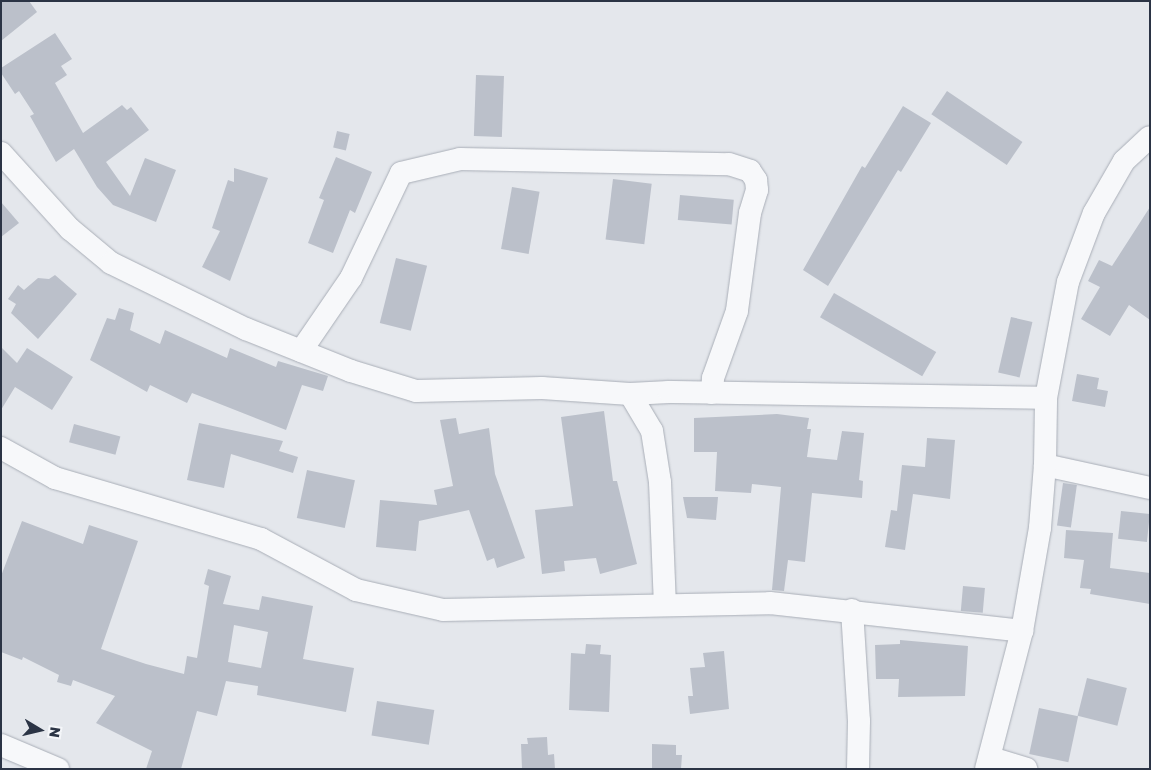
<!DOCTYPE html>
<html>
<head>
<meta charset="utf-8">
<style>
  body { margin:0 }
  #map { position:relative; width:1151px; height:770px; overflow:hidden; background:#e4e7ec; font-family:"Golos Text",sans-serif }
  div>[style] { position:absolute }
  .building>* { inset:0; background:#bbc0ca; transform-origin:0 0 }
  .roads { filter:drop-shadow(0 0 1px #a9aeb7) drop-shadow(0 0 1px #a9aeb7) }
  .minor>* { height:22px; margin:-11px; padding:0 11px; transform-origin:11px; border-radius:11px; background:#f7f8fa }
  span { translate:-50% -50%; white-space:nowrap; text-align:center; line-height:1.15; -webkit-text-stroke:4px #f4f6f9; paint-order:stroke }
  .frame { position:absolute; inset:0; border:2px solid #2b3445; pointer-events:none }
  .north { position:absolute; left:15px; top:705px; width:50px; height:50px; -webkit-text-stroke:4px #f4f6f9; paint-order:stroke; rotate:99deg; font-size:14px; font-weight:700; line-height:20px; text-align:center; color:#2b3445 }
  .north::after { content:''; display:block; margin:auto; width:18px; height:22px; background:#2b3445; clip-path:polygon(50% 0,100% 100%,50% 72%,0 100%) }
</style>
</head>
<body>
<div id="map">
  <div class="building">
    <div style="clip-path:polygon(1px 1px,29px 1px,37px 12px,1px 41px)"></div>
    <div style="clip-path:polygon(55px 33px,72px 59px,61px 66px,67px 75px,55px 83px,83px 133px,122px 105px,127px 110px,131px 107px,149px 130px,106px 162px,130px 196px,145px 158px,176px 170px,156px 222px,113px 205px,97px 187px,74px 149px,56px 162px,30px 116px,34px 114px,19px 91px,15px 94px,1px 73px,1px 68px)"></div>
    <div style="left:476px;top:75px;width:28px;height:61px;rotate:2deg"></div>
    <div style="left:947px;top:91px;width:91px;height:28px;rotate:34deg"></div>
    <div style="clip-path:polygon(903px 106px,931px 123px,901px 172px,898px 170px,828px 286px,803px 270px,862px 166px,865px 168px)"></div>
    <div style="left:337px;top:131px;width:13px;height:17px;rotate:13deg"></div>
    <div style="clip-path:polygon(336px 157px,372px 172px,355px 213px,350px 210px,333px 253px,308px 243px,324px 200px,319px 198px)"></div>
    <div style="clip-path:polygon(234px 168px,268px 178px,230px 281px,202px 267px,220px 231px,212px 228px,228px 180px,234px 182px)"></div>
    <div style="left:613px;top:179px;width:39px;height:61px;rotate:7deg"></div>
    <div style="left:512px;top:187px;width:28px;height:63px;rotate:10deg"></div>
    <div style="left:680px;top:195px;width:54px;height:25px;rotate:5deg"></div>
    <div style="clip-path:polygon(1px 202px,19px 223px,1px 237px)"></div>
    <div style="clip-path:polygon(1150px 207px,1150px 320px,1129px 305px,1110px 336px,1081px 319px,1100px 287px,1088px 281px,1099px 260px,1112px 266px)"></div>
    <div style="left:396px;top:258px;width:32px;height:67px;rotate:14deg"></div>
    <div style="clip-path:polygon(55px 275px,77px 294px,38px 339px,11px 313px,16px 304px,8px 299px,18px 285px,24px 290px,38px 278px,49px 279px)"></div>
    <div style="left:834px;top:293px;width:118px;height:28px;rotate:30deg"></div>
    <div style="clip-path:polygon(119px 308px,134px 313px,130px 330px,160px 344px,165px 330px,227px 358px,230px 348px,276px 367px,278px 361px,328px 376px,323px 391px,302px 385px,286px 430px,192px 393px,187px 403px,150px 385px,147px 392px,90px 360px,107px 318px,115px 320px)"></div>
    <div style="left:1011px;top:317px;width:22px;height:57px;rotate:13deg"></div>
    <div style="clip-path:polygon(1px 347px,17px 363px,27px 348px,73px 377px,52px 410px,15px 387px,1px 410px)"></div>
    <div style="clip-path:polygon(1077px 374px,1099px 378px,1097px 389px,1108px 391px,1105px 407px,1072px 401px)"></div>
    <div style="clip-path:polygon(604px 411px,613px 481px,617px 481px,637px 564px,600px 574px,596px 558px,564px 561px,565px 571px,542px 574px,535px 510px,573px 506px,561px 417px)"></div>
    <div style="clip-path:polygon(777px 414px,809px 418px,807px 429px,811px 429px,807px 457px,837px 460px,842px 431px,864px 433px,859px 480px,863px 481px,862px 498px,812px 493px,805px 562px,788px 560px,784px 591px,772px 590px,781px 487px,752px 484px,751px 493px,715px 491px,717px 452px,694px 452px,694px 418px)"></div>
    <div style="clip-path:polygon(456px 418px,459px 434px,489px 428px,495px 474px,525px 558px,497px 568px,494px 558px,487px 561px,469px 510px,419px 521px,416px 551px,376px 547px,380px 500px,437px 505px,434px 490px,453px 486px,440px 420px)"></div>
    <div style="clip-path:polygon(199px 423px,283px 441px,279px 451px,298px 457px,293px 473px,231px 454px,224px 488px,187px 480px)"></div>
    <div style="left:74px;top:424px;width:48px;height:19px;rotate:15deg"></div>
    <div style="clip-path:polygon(927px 438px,955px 440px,950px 499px,913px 494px,905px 550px,885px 547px,891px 510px,897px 511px,902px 465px,925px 467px)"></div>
    <div style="left:307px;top:470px;width:49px;height:49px;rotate:12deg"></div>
    <div style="left:1063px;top:483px;width:14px;height:43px;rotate:8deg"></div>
    <div style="clip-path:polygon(683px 497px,718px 497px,716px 520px,687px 518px)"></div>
    <div style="left:1121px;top:511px;width:29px;height:28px;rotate:6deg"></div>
    <div style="clip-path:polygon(evenodd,22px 521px,83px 544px,89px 525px,138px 541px,101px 649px,146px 664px,184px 674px,187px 656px,197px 658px,209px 586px,204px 584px,208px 569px,231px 576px,223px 604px,259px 610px,262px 596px,313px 606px,303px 659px,354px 668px,346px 712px,257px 695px,258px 686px,226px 681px,217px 716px,197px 711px,181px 769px,146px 769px,152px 751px,96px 723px,115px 696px,73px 680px,71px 686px,57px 682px,59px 675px,23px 657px,22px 660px,1px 652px,1px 576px,22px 521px,234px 625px,268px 632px,261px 668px,228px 662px,234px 625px)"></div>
    <div style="clip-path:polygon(1066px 530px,1113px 533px,1110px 568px,1150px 573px,1150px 604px,1090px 594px,1091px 589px,1080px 588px,1084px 560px,1064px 558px)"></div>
    <div style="left:963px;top:586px;width:22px;height:25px;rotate:5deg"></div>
    <div style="clip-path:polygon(900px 640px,968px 646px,965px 696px,898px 697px,899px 679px,876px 679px,875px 645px,900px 644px)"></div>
    <div style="clip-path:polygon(586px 644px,601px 645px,600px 654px,611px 655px,609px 712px,569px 710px,571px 653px,585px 654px)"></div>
    <div style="clip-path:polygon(724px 651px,729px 709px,690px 714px,688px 696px,693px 696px,690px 668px,705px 667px,703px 653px)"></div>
    <div style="left:1087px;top:678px;width:41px;height:39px;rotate:14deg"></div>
    <div style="left:377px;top:701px;width:58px;height:35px;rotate:9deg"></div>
    <div style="left:1039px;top:708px;width:40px;height:47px;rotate:12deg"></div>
    <div style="clip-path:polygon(547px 737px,548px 755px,554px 754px,555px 769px,522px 769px,521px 744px,528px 744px,527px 738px)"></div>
    <div style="clip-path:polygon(652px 744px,676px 745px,676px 755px,682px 755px,681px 769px,652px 769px)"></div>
  </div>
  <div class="roads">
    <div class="minor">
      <div style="left:1px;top:153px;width:103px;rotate:47.8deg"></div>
      <div style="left:70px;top:229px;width:53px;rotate:39.7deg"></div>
      <div style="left:111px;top:263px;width:150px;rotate:26.1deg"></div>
      <div style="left:246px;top:329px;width:113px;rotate:21.8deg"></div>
      <div style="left:351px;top:371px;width:68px;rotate:17.1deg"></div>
      <div style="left:416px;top:391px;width:126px;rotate:-1.4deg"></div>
      <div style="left:542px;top:388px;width:88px;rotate:3.9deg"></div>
      <div style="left:630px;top:394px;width:39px;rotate:-3deg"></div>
      <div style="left:669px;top:392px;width:377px;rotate:0.9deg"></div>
      <div style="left:301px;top:351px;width:88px;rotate:-55.6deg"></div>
      <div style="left:351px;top:278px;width:116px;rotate:-64.5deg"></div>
      <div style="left:401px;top:173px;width:61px;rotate:-13.3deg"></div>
      <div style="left:460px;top:159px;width:269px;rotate:1.1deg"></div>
      <div style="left:729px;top:164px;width:22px;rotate:18deg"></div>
      <div style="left:750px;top:171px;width:11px;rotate:56deg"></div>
      <div style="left:756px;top:180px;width:10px;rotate:84deg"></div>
      <div style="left:757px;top:190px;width:24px;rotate:107deg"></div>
      <div style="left:750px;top:213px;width:99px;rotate:97.6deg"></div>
      <div style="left:737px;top:311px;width:71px;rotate:109.7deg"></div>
      <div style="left:713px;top:378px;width:15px;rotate:94deg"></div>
      <div style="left:630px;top:394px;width:43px;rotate:59.3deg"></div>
      <div style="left:652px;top:431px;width:52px;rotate:81.1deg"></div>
      <div style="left:660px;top:482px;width:122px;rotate:87.7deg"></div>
      <div style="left:1px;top:448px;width:62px;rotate:29.1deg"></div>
      <div style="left:55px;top:478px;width:215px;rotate:16.5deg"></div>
      <div style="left:261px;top:539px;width:108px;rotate:28.2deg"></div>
      <div style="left:356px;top:590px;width:89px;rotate:12.9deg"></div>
      <div style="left:443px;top:610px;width:327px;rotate:-1.2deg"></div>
      <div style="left:770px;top:603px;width:254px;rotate:6.3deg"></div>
      <div style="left:1045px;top:465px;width:107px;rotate:12.4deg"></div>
      <div style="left:852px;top:610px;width:111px;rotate:86.4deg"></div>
      <div style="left:859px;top:721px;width:48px;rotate:91.2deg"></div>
      <div style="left:1px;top:745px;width:62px;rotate:22.8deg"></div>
      <div style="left:991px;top:758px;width:37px;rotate:17deg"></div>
      <div style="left:986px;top:769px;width:143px;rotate:-75.4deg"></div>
      <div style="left:1022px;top:631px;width:105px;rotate:-80.1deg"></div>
      <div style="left:1040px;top:528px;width:63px;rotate:-85.5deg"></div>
      <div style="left:1045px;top:465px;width:67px;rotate:-89.1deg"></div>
      <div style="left:1046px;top:398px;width:118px;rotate:-79.3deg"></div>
      <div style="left:1068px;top:282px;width:74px;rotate:-69.4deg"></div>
      <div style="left:1094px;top:213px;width:60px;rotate:-60deg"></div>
      <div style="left:1124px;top:161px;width:35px;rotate:-43deg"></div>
    </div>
  </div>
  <div class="frame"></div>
  <div class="north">N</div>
</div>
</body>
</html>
